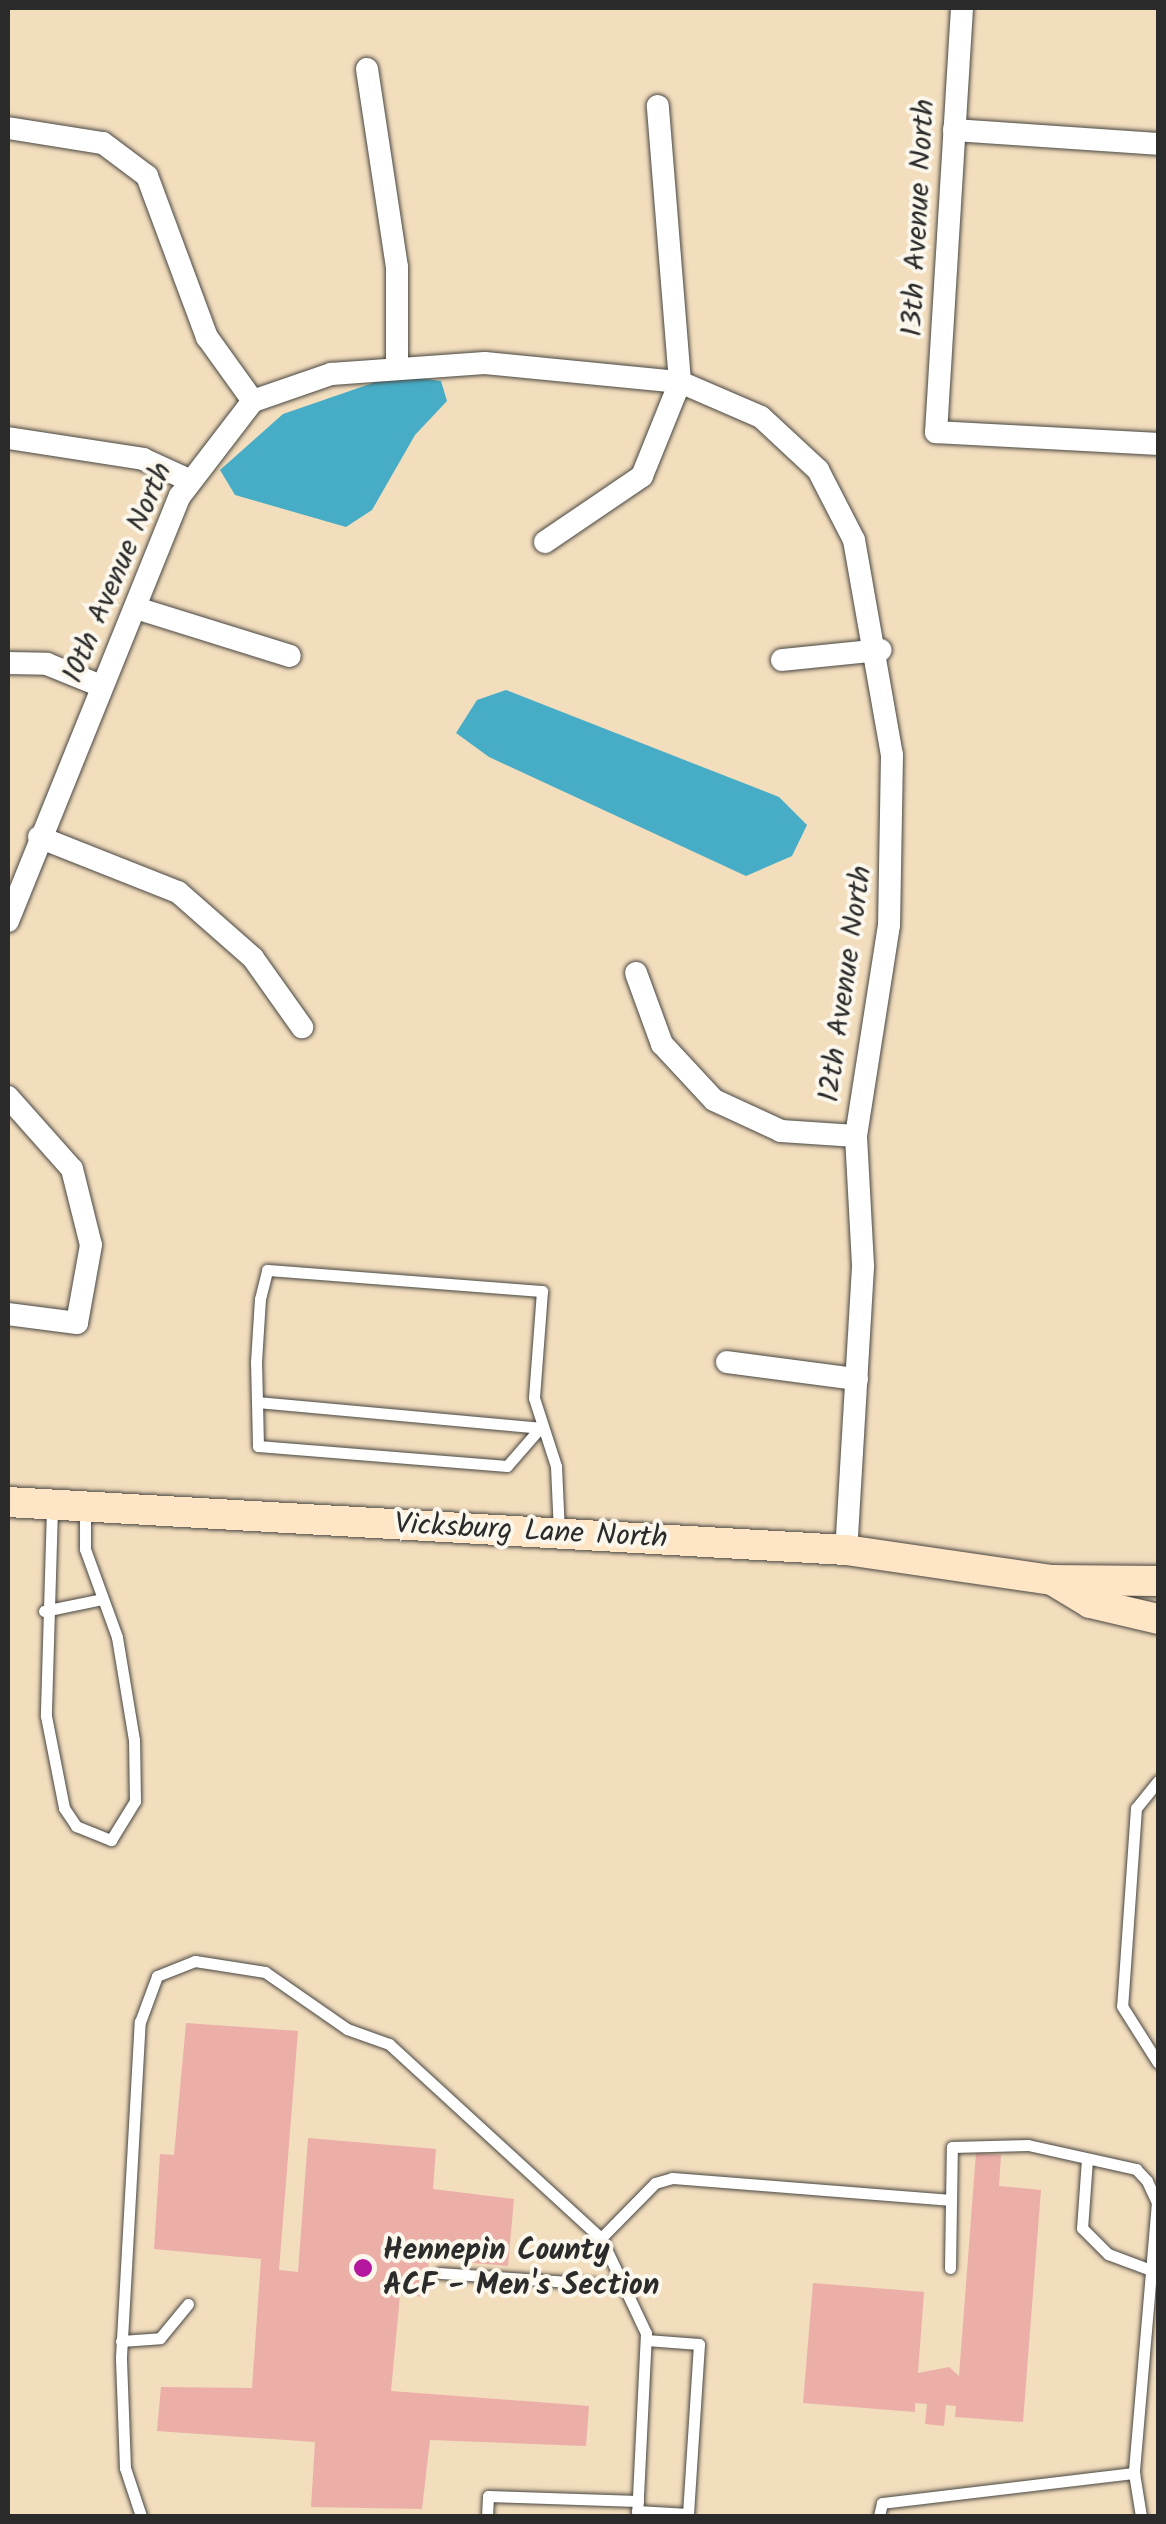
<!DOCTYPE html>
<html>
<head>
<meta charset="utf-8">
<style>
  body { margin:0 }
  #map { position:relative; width:1166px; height:2524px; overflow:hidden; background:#f2ddbd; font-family:Kalam,sans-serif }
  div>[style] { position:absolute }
  .water>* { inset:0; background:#47adc7 }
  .building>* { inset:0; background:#ebafa8 }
  .roads { filter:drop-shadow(0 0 2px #494641) drop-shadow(0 0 2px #494641) }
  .service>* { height:11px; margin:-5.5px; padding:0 5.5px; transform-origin:5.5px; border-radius:5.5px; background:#fff }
  .minor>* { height:22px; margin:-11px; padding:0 11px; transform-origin:11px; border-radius:11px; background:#fff }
  .secondary>* { height:30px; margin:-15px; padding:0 15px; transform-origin:15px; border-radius:15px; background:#fee5c5 }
  .dots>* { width:28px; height:28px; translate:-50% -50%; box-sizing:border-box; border:5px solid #fbf7ec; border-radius:50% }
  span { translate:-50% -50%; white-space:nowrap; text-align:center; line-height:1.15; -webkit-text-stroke:8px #fbf7ec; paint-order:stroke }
  .street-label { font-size:30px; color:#2b2b2b }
  .poi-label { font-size:30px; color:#2b2b2b; font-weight:700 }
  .left { translate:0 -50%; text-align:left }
  .frame { position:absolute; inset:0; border:10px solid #2b2b2b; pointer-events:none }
</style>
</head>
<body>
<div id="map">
  <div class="water">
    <div style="clip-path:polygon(396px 375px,441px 381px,447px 401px,415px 435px,372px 510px,346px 527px,235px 495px,220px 470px,283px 414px)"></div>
    <div style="clip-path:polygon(506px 690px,779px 797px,807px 825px,792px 856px,746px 876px,489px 757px,456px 733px,477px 700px)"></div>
  </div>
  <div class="building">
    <div style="clip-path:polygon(186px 2023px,298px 2031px,279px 2270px,298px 2272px,308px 2138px,436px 2149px,433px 2189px,514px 2199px,508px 2266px,429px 2259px,426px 2297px,400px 2295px,391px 2391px,589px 2406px,586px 2446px,430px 2440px,422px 2509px,311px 2507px,315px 2442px,157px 2431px,161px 2387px,252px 2388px,261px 2259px,154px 2249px,160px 2154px,174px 2155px)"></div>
    <div style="clip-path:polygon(976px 2153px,1001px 2155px,999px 2186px,1041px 2190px,1023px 2422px,955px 2417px,956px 2406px,946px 2405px,944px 2426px,925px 2424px,927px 2404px,915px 2403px,915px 2412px,803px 2403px,813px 2283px,924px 2292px,918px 2373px,949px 2367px,959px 2376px)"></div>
  </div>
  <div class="roads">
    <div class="service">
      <div style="left:257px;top:1402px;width:284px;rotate:5.2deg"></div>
      <div style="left:540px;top:1428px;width:50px;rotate:131deg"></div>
      <div style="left:507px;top:1466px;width:250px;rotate:-175.4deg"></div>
      <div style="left:258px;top:1446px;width:44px;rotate:-91.3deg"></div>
      <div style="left:257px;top:1402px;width:40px;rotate:-91.4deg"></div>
      <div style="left:256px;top:1362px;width:63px;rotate:-86.4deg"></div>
      <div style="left:260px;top:1299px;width:30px;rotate:-76deg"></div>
      <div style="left:267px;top:1270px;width:276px;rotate:4.4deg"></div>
      <div style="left:542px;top:1291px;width:107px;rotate:94.3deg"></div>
      <div style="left:534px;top:1398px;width:71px;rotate:72.1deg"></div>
      <div style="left:556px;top:1466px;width:67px;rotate:87.4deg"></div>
      <div style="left:52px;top:1508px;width:208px;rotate:91.7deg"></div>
      <div style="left:46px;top:1716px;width:94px;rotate:78.9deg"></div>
      <div style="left:64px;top:1808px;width:22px;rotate:56deg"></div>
      <div style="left:76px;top:1826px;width:38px;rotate:22deg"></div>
      <div style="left:111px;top:1840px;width:46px;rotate:-58.4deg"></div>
      <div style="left:135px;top:1801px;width:61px;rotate:-90.9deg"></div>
      <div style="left:134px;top:1740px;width:104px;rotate:-99.4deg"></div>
      <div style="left:117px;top:1637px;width:94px;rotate:-110deg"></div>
      <div style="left:85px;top:1549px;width:43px;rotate:-90deg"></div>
      <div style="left:44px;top:1611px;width:59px;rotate:-11.7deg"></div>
      <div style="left:1158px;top:1781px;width:35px;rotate:129deg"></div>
      <div style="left:1136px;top:1808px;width:198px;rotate:94deg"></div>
      <div style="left:1122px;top:2006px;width:67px;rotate:57.7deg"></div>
      <div style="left:1087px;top:2159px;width:69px;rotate:94.1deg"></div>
      <div style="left:1082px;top:2228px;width:37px;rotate:45deg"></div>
      <div style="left:1108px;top:2254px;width:46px;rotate:20.4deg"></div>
      <div style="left:601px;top:2238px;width:77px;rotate:-45.5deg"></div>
      <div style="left:655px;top:2183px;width:18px;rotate:-16deg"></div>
      <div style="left:672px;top:2178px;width:278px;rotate:4.5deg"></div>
      <div style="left:950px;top:2268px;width:121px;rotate:-89.1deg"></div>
      <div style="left:952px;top:2147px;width:76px;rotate:-1.5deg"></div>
      <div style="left:1028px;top:2145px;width:111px;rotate:12.5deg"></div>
      <div style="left:1136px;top:2169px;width:16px;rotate:47deg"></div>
      <div style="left:1147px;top:2181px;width:23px;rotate:65deg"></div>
      <div style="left:1157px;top:2202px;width:272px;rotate:94.9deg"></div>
      <div style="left:1134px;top:2473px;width:44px;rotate:80.8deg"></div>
      <div style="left:440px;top:2273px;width:185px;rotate:4deg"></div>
      <div style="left:121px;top:2341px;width:39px;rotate:-4deg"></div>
      <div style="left:160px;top:2338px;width:44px;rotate:-50.5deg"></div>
      <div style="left:637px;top:2511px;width:51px;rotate:3.4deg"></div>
      <div style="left:688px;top:2514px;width:170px;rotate:-86.3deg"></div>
      <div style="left:699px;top:2344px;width:53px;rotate:-175.7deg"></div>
      <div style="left:141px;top:2516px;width:51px;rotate:-108.4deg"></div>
      <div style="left:125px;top:2468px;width:111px;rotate:-92.1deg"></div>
      <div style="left:121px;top:2357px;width:336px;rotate:-86.8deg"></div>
      <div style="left:140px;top:2022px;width:49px;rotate:-69.7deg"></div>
      <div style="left:157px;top:1976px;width:41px;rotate:-21.5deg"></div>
      <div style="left:195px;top:1961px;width:71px;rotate:8.9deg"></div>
      <div style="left:265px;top:1972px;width:100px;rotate:34.8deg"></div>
      <div style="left:347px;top:2029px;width:45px;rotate:19.7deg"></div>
      <div style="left:389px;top:2044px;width:287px;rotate:42.5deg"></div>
      <div style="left:601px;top:2238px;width:105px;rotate:64.7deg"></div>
      <div style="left:646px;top:2333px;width:183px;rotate:92.8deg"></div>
      <div style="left:487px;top:2516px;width:20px;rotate:-87deg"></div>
      <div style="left:488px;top:2496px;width:150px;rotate:1.9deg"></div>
      <div style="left:879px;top:2516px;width:13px;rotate:-77deg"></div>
      <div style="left:882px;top:2503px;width:254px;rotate:-6.8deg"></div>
    </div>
    <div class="minor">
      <div style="left:962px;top:8px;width:425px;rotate:93.5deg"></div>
      <div style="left:936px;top:432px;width:222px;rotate:3.1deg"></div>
      <div style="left:367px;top:69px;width:200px;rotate:81.4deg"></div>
      <div style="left:397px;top:267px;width:101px;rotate:90deg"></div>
      <div style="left:8px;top:128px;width:96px;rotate:9deg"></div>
      <div style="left:103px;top:143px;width:55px;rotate:36.9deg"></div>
      <div style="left:147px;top:176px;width:172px;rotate:69.6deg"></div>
      <div style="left:207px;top:337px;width:79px;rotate:54.3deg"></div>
      <div style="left:954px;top:130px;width:204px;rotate:3.9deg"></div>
      <div style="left:8px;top:438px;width:137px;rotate:8.8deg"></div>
      <div style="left:143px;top:459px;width:51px;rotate:24.5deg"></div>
      <div style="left:545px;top:542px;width:117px;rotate:-34.2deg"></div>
      <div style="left:642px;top:476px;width:101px;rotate:-68deg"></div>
      <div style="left:680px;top:382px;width:277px;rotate:-94.6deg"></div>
      <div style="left:136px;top:608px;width:161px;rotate:17.3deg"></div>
      <div style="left:782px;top:660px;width:99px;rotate:-5.8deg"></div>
      <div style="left:8px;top:663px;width:39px;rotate:1deg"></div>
      <div style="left:47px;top:664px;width:58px;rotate:22.2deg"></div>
      <div style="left:39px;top:837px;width:149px;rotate:21.6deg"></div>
      <div style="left:178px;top:892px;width:100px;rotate:41.3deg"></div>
      <div style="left:253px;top:958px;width:85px;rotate:54.6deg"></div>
      <div style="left:8px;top:921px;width:458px;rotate:-68deg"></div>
      <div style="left:180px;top:496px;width:120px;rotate:-52.5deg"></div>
      <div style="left:253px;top:401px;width:83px;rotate:-19.1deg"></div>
      <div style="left:331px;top:374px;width:154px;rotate:-4.1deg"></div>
      <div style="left:485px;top:363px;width:196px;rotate:5.6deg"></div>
      <div style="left:680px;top:382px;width:88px;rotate:23.4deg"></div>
      <div style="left:761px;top:417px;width:78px;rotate:42.9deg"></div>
      <div style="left:818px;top:470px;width:79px;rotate:62.8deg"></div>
      <div style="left:854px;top:540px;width:218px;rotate:80deg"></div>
      <div style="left:892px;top:755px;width:170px;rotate:91deg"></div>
      <div style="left:889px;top:925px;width:214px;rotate:98.9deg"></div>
      <div style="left:856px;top:1136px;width:131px;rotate:86.9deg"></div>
      <div style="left:863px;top:1267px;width:284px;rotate:93.4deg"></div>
      <div style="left:636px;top:973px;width:76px;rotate:69.9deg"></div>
      <div style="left:662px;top:1044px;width:76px;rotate:47.1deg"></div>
      <div style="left:714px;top:1100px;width:74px;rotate:24.8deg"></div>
      <div style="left:781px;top:1131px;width:75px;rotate:3.8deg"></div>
      <div style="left:8px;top:1097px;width:96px;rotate:48.4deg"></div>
      <div style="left:72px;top:1169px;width:78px;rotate:76deg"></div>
      <div style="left:91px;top:1245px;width:79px;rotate:100.2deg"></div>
      <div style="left:77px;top:1323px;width:70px;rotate:-172.6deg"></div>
      <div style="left:727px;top:1362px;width:131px;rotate:7.5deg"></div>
    </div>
    <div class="secondary">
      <div style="left:8px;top:1502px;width:839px;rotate:3.28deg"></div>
      <div style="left:846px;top:1550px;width:208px;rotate:8.3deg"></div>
      <div style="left:1052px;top:1580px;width:106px;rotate:0.5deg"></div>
      <div style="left:1052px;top:1580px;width:44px;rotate:31.2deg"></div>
      <div style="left:1090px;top:1603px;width:70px;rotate:13.2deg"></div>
    </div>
  </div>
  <div class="dots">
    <div style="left:363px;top:2268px;background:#b5179e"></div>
  </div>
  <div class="street-label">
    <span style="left:919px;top:218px;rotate:-87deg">13th Avenue North</span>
    <span style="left:118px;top:573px;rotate:-67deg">10th Avenue North</span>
    <span style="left:846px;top:984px;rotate:-82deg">12th Avenue North</span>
    <span style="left:531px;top:1532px;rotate:3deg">Vicksburg Lane North</span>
  </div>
  <div class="poi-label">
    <span class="left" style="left:383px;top:2268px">Hennepin County<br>ACF - Men's Section</span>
  </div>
  <div class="frame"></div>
</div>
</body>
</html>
